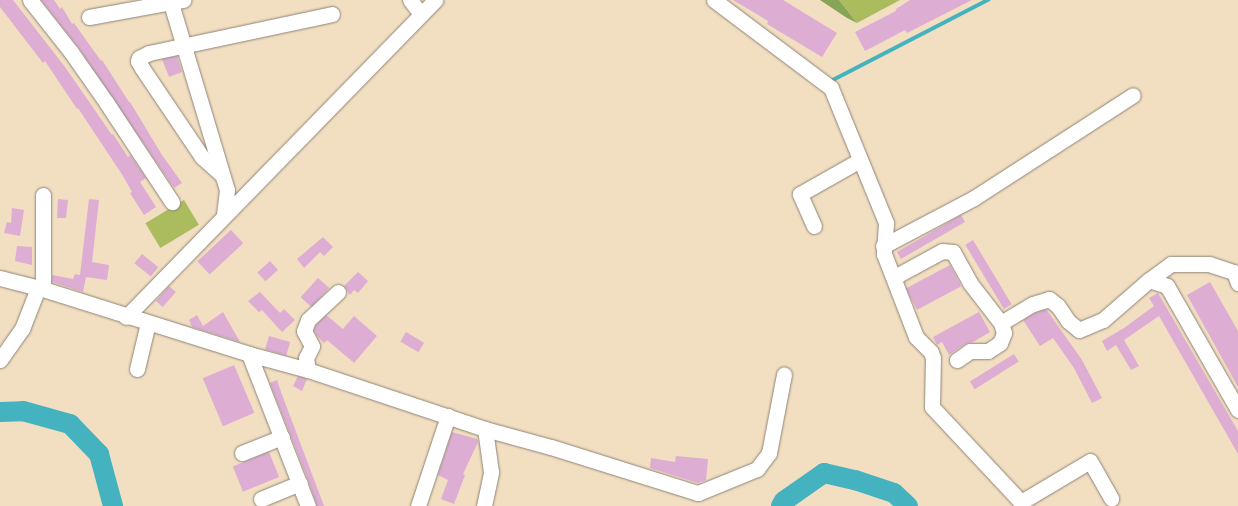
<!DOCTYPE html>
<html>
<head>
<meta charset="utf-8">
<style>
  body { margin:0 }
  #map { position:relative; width:1238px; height:506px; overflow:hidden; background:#f2dec1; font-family:"Libre Caslon Text",serif }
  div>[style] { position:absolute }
  .green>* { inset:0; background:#abbc5f; transform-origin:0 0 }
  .forest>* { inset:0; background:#88a456 }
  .stream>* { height:3.5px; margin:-1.75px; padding:0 1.75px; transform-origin:1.75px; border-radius:1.75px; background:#44b3bf }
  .river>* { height:20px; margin:-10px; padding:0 10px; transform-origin:10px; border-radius:10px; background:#44b3bf }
  .building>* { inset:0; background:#ddadd4; transform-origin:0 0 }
  .roads { filter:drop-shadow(0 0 1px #8e8476) drop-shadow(0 0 1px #8e8476) }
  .minor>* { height:15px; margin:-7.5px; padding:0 7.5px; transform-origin:7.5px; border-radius:7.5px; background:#fff }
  span { translate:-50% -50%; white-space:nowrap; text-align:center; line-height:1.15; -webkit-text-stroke:3px #fdfcf7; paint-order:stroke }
</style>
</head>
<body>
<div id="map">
  <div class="green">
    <div style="clip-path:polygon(839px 0,900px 0,857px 23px)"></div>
    <div style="left:184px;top:200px;width:29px;height:45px;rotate:59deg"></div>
  </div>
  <div class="forest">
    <div style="clip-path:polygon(820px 0,839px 0,857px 23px,847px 18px)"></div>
  </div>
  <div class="stream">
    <div style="left:829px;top:79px;width:3px;rotate:45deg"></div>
    <div style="left:831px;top:81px;width:177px;rotate:-27.3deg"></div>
  </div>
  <div class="river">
    <div style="left:0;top:412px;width:23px;rotate:-2deg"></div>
    <div style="left:23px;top:411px;width:49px;rotate:15.5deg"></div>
    <div style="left:70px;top:424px;width:42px;rotate:46deg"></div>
    <div style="left:99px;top:454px;width:54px;rotate:74.9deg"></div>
    <div style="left:781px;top:506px;width:6px;rotate:-59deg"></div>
    <div style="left:784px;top:501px;width:49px;rotate:-35deg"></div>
    <div style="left:824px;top:473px;width:32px;rotate:13deg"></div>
    <div style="left:855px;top:480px;width:41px;rotate:18.4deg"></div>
    <div style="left:894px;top:493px;width:19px;rotate:43deg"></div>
  </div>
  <div class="building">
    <div style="clip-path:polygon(0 0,13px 0,65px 67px,112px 135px,113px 134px,128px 157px,130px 155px,146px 178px,140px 182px,156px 207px,144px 215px,130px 193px,132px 192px,123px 176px,78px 108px,77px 109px,45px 61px,43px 63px,0 7px)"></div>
    <div style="clip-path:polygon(41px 0,54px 0,60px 9px,62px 7px,72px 24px,74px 23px,101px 61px,102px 60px,129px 102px,130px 102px,162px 155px,182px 183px,174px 188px,78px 47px)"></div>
    <div style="clip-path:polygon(733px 0,783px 0,837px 33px,822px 57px,767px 24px,768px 21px)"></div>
    <div style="clip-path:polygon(910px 0,972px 0,907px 33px,905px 30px,865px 51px,855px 32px,896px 11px,896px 9px)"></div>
    <div style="clip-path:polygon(177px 56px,182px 72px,169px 77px,162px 59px)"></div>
    <div style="clip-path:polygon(58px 199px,68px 200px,66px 218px,57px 218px)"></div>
    <div style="clip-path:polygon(89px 199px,99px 200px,92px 262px,109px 265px,107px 280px,86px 277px,83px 292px,52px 282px,52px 275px,73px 279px,75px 274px,80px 275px)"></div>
    <div style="clip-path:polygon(12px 208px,24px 210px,20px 236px,4px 233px,7px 222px,11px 223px)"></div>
    <div style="left:961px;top:215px;width:8px;height:74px;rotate:60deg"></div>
    <div style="left:231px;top:230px;width:18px;height:46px;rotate:47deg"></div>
    <div style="clip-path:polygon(323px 237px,333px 247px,324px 256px,320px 252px,304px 268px,297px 259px)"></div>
    <div style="left:973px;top:240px;width:75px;height:9px;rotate:59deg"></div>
    <div style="clip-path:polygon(17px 246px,32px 247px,32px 265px,15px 261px)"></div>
    <div style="left:142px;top:254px;width:21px;height:12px;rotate:39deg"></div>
    <div style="left:270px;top:261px;width:12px;height:17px;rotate:48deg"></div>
    <div style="left:950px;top:265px;width:24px;height:50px;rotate:62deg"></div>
    <div style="clip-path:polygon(358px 272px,368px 281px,358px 293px,354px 290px,350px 295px,344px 286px)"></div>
    <div style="left:318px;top:278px;width:15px;height:26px;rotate:42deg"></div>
    <div style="clip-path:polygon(1210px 282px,1238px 331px,1238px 387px,1187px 295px)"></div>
    <div style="left:169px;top:286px;width:9px;height:20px;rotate:41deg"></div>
    <div style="clip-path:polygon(260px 292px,280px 313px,284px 309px,295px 320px,282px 332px,262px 310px,259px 312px,248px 301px)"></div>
    <div style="clip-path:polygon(1158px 293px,1238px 431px,1238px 454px,1159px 316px,1124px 340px,1139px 366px,1131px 370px,1116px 345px,1107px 351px,1102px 341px,1124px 328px,1154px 306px,1149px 298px)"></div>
    <div style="clip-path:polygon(1046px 309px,1082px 360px,1102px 398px,1092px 403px,1074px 368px,1053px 338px,1040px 346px,1023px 320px,1037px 312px)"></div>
    <div style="clip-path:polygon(223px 312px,240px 342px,192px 327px,189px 320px,197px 315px,203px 326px)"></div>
    <div style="clip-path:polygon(979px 312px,990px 332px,973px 342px,965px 344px,949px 355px,942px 342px,937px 345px,933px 337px)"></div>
    <div style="clip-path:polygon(326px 315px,343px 329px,354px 316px,377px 336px,354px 363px,327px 340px,324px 343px,317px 336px,314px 330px,316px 325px)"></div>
    <div style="left:406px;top:332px;width:21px;height:11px;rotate:31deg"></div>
    <div style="left:269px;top:336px;width:22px;height:14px;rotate:16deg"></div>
    <div style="left:1014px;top:354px;width:9px;height:52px;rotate:58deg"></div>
    <div style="left:234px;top:365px;width:52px;height:34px;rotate:67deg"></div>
    <div style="clip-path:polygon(298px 376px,307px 379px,302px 391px,293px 386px)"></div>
    <div style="clip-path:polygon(277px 380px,281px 392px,324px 506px,317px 506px,308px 480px,270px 383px)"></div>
    <div style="clip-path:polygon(452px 432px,477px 439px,478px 442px,463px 474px,465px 475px,454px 504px,441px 499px,448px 480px,438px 475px)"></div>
    <div style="left:269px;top:452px;width:27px;height:39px;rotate:68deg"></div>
    <div style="clip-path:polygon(676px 456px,708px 459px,706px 480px,698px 483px,650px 468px,651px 458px,675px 462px)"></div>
  </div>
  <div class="roads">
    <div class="minor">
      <div style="left:30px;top:0;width:66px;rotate:51.7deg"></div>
      <div style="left:71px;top:52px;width:61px;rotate:55deg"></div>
      <div style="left:106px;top:102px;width:120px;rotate:56.6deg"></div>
      <div style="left:170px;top:0;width:198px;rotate:73.3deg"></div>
      <div style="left:227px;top:190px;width:25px;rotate:97deg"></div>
      <div style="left:410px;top:0;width:18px;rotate:52deg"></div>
      <div style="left:714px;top:0;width:146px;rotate:36.9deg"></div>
      <div style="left:831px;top:88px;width:146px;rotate:67.8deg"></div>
      <div style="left:886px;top:223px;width:31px;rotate:94deg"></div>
      <div style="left:884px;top:254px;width:89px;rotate:68.9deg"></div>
      <div style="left:916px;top:337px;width:21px;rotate:45deg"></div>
      <div style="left:931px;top:352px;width:6px;rotate:72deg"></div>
      <div style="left:933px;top:358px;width:49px;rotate:91.2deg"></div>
      <div style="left:932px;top:407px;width:130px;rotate:46.9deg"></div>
      <div style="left:1021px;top:502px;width:80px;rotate:-30.7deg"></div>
      <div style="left:1090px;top:461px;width:43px;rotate:60.4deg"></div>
      <div style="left:89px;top:17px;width:96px;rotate:-10.3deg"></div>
      <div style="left:222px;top:175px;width:27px;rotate:-138deg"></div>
      <div style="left:202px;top:157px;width:107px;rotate:-124deg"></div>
      <div style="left:142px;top:68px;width:8px;rotate:-120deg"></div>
      <div style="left:138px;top:61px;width:3px;rotate:-72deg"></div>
      <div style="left:139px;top:58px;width:11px;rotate:-27deg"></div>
      <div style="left:149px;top:53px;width:187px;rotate:-12deg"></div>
      <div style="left:814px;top:226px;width:35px;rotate:-114deg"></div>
      <div style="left:800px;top:194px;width:69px;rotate:-29.5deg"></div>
      <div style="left:883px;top:246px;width:103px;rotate:-27.8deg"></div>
      <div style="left:974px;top:198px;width:189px;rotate:-32.9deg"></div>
      <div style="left:0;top:278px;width:44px;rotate:14.3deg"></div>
      <div style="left:43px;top:289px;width:216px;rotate:17.5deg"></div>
      <div style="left:249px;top:354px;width:61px;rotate:15.2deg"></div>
      <div style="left:308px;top:370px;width:187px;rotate:18.4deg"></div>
      <div style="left:485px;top:429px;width:68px;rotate:15.3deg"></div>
      <div style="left:551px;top:447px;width:154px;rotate:17.4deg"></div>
      <div style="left:698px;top:493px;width:64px;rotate:-22.1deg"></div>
      <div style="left:757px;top:469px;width:20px;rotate:-53deg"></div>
      <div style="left:769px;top:453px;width:80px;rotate:-79.2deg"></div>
      <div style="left:895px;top:279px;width:5px;rotate:-53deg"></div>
      <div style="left:898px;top:275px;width:50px;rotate:-28.6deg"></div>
      <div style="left:942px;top:251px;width:11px;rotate:5deg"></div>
      <div style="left:953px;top:252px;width:35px;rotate:61deg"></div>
      <div style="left:970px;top:283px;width:51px;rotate:52.2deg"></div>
      <div style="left:1001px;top:323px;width:10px;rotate:73deg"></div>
      <div style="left:1004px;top:333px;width:11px;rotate:112deg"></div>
      <div style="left:1000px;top:343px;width:14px;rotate:146deg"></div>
      <div style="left:988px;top:351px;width:18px;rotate:180deg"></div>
      <div style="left:970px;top:351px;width:16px;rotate:145deg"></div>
      <div style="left:1149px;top:280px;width:19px;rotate:18deg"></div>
      <div style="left:1167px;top:286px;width:143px;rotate:60.2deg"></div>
      <div style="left:43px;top:289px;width:94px;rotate:-90deg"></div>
      <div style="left:126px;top:317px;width:443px;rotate:-45.7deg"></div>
      <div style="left:1001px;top:323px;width:37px;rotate:-31deg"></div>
      <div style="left:1033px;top:304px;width:17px;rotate:-17deg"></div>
      <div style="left:1049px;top:299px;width:11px;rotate:38deg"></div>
      <div style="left:1058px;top:306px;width:18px;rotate:56deg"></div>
      <div style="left:1068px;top:321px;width:14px;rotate:39deg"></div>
      <div style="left:1079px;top:330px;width:26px;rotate:-23deg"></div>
      <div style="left:1103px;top:320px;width:61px;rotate:-41deg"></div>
      <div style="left:1149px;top:280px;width:27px;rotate:-36deg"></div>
      <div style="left:1171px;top:264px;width:38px"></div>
      <div style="left:1209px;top:264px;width:26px;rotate:18deg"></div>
      <div style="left:1234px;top:272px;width:12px;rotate:70deg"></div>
      <div style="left:249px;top:354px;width:163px;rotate:68.8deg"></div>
      <div style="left:0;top:360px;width:38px;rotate:-55deg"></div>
      <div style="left:22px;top:329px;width:44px;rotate:-68.7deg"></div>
      <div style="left:137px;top:369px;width:47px;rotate:-76.6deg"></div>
      <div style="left:308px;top:370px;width:12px;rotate:-99deg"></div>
      <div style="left:306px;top:358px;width:13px;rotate:-63deg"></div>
      <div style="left:312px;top:346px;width:17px;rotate:-118deg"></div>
      <div style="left:304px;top:331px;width:12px;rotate:-70deg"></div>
      <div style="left:308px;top:320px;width:41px;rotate:-43deg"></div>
      <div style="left:242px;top:453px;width:43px;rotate:-21.8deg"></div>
      <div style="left:261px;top:499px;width:42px;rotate:-22.3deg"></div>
      <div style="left:418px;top:506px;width:95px;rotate:-71.6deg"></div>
      <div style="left:484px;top:506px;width:35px;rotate:-78deg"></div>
      <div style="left:491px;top:472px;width:43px;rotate:-97.9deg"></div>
    </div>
  </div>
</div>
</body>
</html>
